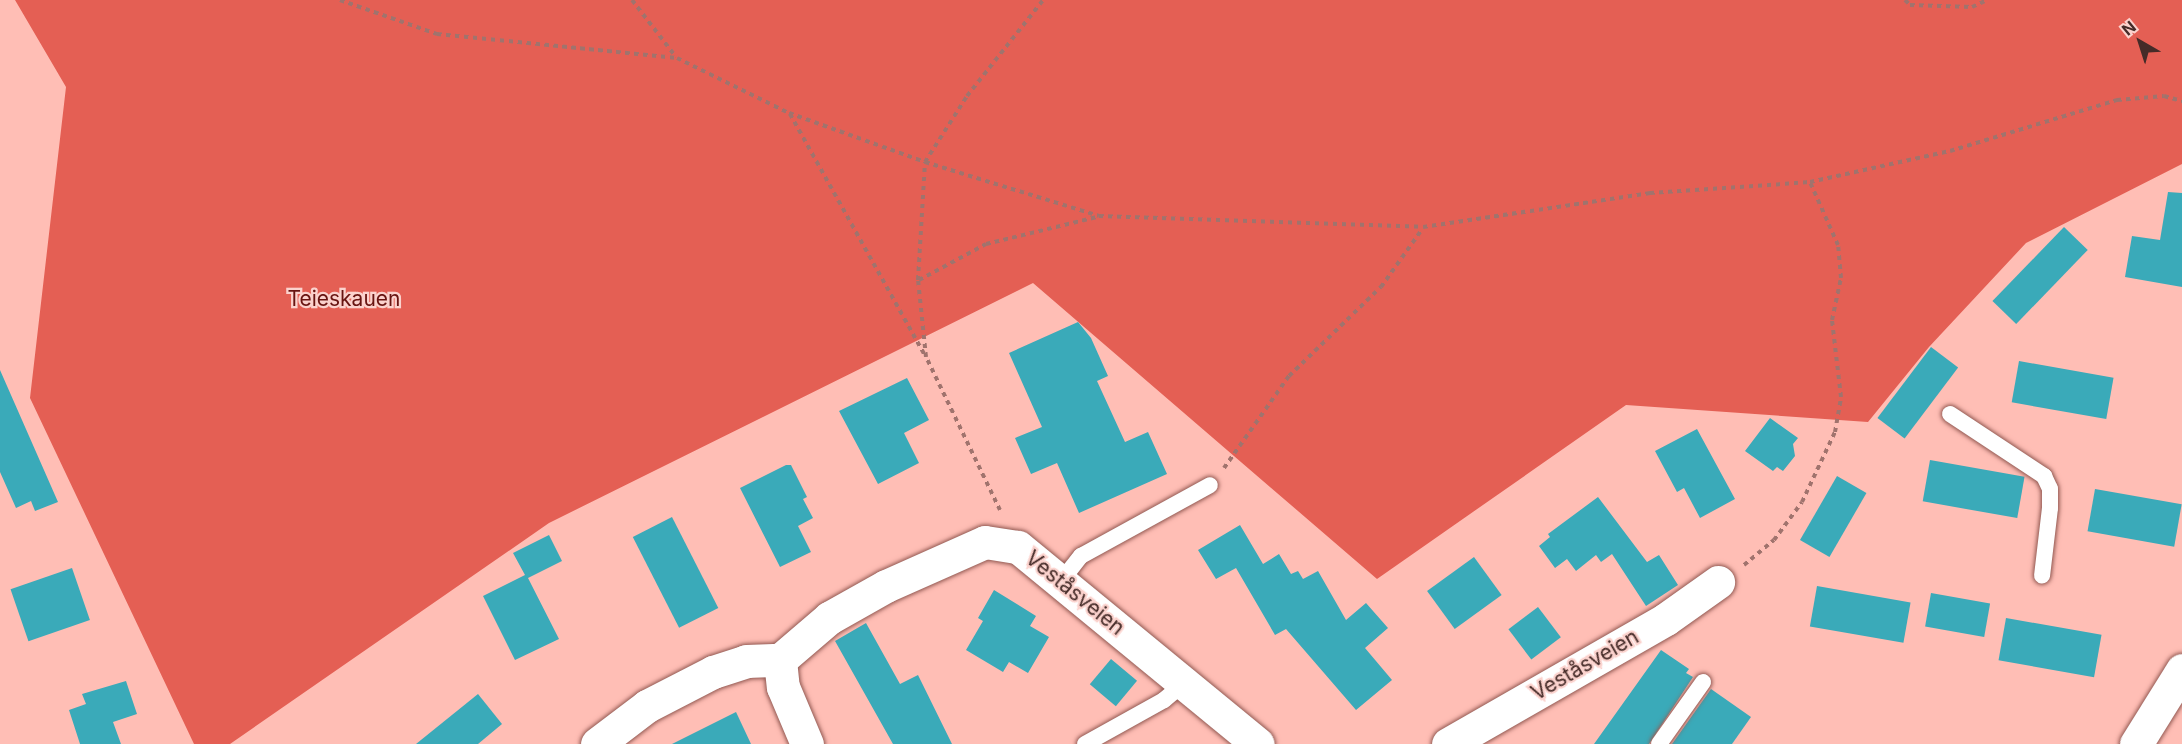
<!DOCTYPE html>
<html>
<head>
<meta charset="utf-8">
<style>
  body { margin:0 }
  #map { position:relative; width:2182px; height:744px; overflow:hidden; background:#ffbeb5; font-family:Inter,sans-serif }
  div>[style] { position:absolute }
  .forest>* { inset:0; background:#e45f54 }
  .building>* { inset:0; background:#3aaab9; transform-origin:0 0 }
  .path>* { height:4px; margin-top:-2px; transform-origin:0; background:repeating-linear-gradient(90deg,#a0736d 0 4.5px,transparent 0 9px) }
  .roads { filter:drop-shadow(0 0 2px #925952) drop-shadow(0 0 2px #925952) }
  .lane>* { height:16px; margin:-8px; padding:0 8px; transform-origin:8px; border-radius:8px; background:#fff }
  .street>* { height:33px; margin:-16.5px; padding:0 16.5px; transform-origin:16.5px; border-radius:16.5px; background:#fff }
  span { translate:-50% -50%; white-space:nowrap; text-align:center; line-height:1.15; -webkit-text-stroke:4.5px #fbd2cd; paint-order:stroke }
  .park-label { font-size:21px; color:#681411 }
  .street-label { font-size:21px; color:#452b28 }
  .north { position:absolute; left:2110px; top:12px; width:60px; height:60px; -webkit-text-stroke:4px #fbd2cd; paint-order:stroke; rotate:321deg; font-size:16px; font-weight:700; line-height:24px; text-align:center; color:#452b28 }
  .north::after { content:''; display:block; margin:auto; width:21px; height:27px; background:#452b28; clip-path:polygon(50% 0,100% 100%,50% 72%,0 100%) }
</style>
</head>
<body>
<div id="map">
  <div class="forest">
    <div style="clip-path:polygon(15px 0,2182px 0,2182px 164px,2026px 243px,1929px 347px,1868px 422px,1626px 405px,1377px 579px,1033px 283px,549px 523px,230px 744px,194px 744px,30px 398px,66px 87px)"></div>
  </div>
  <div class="building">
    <div style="clip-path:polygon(2168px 192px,2182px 193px,2182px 287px,2125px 277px,2132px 236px,2160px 240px)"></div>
    <div style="left:2064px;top:227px;width:33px;height:103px;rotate:44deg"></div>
    <div style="clip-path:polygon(1078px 322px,1091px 338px,1108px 376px,1097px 381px,1125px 442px,1148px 432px,1167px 474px,1079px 513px,1057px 463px,1031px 474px,1015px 438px,1042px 427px,1009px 353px)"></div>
    <div style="left:1931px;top:347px;width:34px;height:89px;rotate:37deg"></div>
    <div style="left:2019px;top:361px;width:96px;height:42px;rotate:10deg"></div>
    <div style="clip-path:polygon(0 370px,58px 502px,35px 511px,31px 501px,16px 508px,0 472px)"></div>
    <div style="clip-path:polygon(907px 378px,929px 420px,904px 433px,919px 463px,878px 484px,839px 411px)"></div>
    <div style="clip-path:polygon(1770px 418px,1798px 438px,1793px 444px,1795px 456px,1783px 471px,1777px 467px,1773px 471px,1745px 451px)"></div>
    <div style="clip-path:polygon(1697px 429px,1735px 499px,1700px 518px,1684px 488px,1677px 492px,1655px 451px)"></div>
    <div style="left:1930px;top:460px;width:96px;height:42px;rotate:10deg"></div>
    <div style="clip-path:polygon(786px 465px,791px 465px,807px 497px,803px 499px,813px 518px,798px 526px,811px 552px,780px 567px,740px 488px)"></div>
    <div style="left:1837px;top:476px;width:34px;height:74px;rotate:30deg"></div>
    <div style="left:2095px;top:489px;width:88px;height:43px;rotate:10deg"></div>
    <div style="clip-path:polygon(1598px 497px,1647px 562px,1659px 555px,1678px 585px,1646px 606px,1612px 554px,1601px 562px,1596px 555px,1576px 571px,1567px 559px,1555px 568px,1539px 546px,1550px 537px,1548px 534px)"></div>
    <div style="left:672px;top:517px;width:102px;height:44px;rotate:63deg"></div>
    <div style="clip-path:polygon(1240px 525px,1263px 564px,1279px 554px,1291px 574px,1298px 571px,1303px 579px,1318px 571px,1346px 620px,1366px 603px,1388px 628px,1365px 648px,1392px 680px,1356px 710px,1286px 629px,1275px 635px,1236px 568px,1216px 579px,1198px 550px)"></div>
    <div style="clip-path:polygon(549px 535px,562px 561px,528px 578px,559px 639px,515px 660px,483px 596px,525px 575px,513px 553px)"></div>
    <div style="left:1474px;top:557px;width:47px;height:58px;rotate:54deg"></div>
    <div style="left:72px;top:568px;width:55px;height:65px;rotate:71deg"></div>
    <div style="left:1817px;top:586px;width:95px;height:41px;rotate:10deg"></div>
    <div style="clip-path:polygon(994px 590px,1036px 616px,1030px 626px,1049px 637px,1028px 673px,1009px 662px,1003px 672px,966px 650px,983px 621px,978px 618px)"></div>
    <div style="left:1931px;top:593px;width:60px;height:34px;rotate:10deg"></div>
    <div style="left:1538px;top:607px;width:38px;height:37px;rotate:53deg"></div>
    <div style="left:2006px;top:618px;width:97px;height:43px;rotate:10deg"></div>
    <div style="clip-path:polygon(866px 623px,900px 684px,918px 675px,952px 744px,893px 744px,835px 641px)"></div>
    <div style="clip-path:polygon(1661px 650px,1689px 669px,1686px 673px,1693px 677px,1649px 744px,1594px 744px)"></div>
    <div style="left:1111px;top:659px;width:34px;height:33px;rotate:40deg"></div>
    <div style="clip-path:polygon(126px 681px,137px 714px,113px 722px,121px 744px,80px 744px,69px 710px,86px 704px,82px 694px)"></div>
    <div style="clip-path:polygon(1711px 689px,1751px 717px,1732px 744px,1672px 744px)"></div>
    <div style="clip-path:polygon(478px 694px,502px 724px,478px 744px,416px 744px)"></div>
    <div style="clip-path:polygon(736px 712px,751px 744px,672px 744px)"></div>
  </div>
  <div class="path">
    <div style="left:340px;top:0;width:103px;rotate:19.3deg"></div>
    <div style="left:437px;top:34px;width:241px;rotate:5.7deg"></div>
    <div style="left:677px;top:58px;width:125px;rotate:26.2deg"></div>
    <div style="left:789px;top:113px;width:145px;rotate:19.8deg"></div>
    <div style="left:925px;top:162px;width:182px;rotate:17.2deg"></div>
    <div style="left:1099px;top:216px;width:324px;rotate:1.9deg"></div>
    <div style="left:1423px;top:227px;width:230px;rotate:-8.5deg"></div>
    <div style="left:1650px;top:193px;width:160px;rotate:-3.9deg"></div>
    <div style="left:1810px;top:182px;width:143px;rotate:-12.5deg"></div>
    <div style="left:1950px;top:151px;width:175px;rotate:-17deg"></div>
    <div style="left:2117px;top:100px;width:47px;rotate:-4.9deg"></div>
    <div style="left:2164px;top:96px;width:19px;rotate:16deg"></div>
    <div style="left:632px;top:0;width:72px;rotate:52.3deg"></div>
    <div style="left:1905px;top:0;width:7px;rotate:45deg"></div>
    <div style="left:1910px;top:5px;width:62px;rotate:1.8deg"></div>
    <div style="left:1972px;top:7px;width:17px;rotate:-25deg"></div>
    <div style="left:790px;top:114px;width:275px;rotate:60.8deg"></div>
    <div style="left:919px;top:280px;width:76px;rotate:-28.2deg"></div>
    <div style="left:986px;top:244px;width:114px;rotate:-13.7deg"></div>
    <div style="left:1224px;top:468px;width:113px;rotate:-54.8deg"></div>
    <div style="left:1289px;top:376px;width:128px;rotate:-44.1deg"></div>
    <div style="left:1381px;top:287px;width:72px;rotate:-54.6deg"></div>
    <div style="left:1000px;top:510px;width:170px;rotate:-115.8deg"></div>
    <div style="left:926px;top:357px;width:77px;rotate:-95.9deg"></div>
    <div style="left:918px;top:280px;width:118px;rotate:-86.6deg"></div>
    <div style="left:925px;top:162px;width:78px;rotate:-57.5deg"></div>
    <div style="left:967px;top:96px;width:122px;rotate:-51.6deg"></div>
    <div style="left:1744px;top:565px;width:39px;rotate:-40deg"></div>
    <div style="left:1774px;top:540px;width:47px;rotate:-53.6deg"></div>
    <div style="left:1802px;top:502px;width:77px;rotate:-64.8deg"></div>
    <div style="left:1835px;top:432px;width:36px;rotate:-80deg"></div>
    <div style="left:1841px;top:397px;width:78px;rotate:-96.7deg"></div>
    <div style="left:1832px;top:320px;width:43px;rotate:-77.9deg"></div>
    <div style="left:1841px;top:278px;width:33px;rotate:-95deg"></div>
    <div style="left:1838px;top:245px;width:69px;rotate:-114deg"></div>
  </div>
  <div class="roads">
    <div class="lane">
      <div style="left:1950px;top:414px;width:113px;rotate:33.4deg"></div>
      <div style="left:2044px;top:476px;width:14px;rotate:65deg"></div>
      <div style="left:2050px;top:489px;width:19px;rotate:90deg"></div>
      <div style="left:2050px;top:508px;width:68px;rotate:96.7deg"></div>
      <div style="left:1062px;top:580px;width:31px;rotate:-52deg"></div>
      <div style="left:1081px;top:556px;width:147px;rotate:-28.8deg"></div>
      <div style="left:1085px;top:744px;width:90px;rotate:-29.1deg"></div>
      <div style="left:1164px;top:700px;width:25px;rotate:-40deg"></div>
      <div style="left:1659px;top:744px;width:76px;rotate:-54.6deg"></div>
    </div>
    <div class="street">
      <div style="left:780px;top:660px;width:65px;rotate:-40.6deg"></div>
      <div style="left:829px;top:618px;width:65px;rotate:-29.3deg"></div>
      <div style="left:886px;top:586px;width:108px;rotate:-24deg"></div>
      <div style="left:985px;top:542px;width:33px;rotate:9deg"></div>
      <div style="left:1018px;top:547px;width:310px;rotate:39.4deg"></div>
      <div style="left:597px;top:744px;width:63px;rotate:-37.2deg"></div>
      <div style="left:647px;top:706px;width:74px;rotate:-27.3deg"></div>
      <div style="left:713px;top:672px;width:35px;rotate:-18deg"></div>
      <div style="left:746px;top:661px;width:34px;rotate:-2deg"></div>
      <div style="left:780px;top:660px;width:27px;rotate:84deg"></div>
      <div style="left:783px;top:687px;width:62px;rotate:67.2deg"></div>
      <div style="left:1448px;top:744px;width:251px;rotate:-29.8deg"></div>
      <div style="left:1666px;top:619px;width:64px;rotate:-35.4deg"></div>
      <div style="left:2136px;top:744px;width:87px;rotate:-58.1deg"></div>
    </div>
  </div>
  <div class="park-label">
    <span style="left:344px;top:299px">Teieskauen</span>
  </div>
  <div class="street-label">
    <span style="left:1075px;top:593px;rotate:39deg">Veståsveien</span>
    <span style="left:1585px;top:665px;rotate:-30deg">Veståsveien</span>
  </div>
  <div class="north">N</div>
</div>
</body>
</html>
